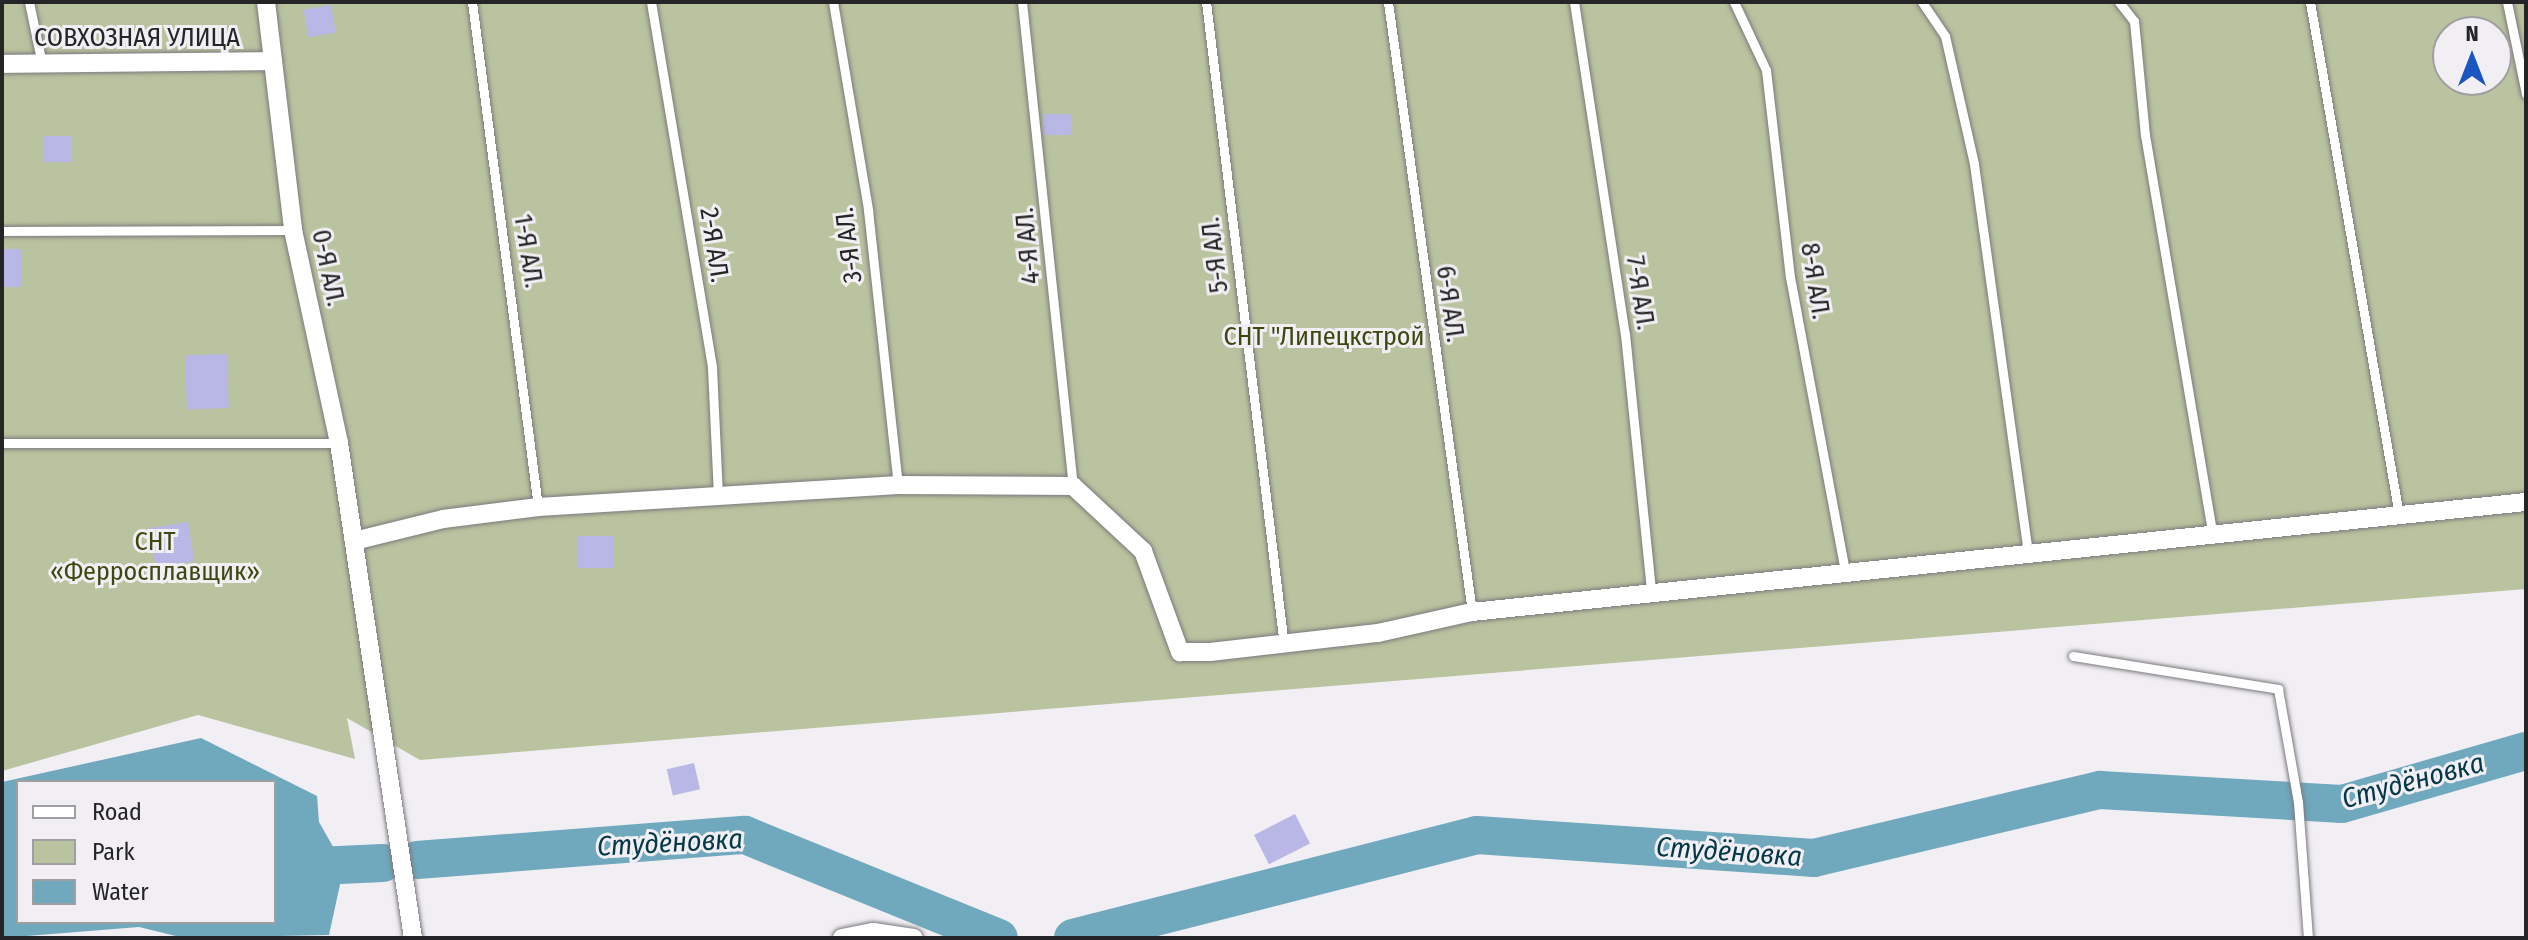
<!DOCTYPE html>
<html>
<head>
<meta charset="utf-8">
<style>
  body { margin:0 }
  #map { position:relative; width:2528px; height:940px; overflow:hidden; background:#f1eff3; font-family:"Fira Sans Condensed",sans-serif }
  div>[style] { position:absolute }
  .green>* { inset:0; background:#bac39f }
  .water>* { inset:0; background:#70a8be }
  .river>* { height:38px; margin:-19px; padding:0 19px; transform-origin:19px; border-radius:19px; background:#70a8be }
  .building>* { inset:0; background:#b8b7e6; transform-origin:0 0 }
  .roads { filter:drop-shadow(0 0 2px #7b7a7e) drop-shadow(0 0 2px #7b7a7e) }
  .service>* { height:9px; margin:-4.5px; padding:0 4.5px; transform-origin:4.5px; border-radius:4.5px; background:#fff }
  .minor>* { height:18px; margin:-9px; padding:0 9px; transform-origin:9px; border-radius:9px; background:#fff }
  span { translate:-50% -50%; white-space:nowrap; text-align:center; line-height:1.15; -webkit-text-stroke:6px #f1eff3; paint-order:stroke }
  .street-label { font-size:26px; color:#252426 }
  .park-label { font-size:26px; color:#3e4710 }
  .water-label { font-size:28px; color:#033848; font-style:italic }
  .frame { position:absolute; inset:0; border:4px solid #252426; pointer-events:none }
  .legend { position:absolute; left:16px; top:780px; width:260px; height:144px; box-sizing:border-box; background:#f1eff3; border:2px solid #9f9ea1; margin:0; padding:10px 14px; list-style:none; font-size:24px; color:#252426 }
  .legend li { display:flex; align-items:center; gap:16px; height:40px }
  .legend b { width:40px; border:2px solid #9f9ea1 }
  .north { position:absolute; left:2432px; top:16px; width:80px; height:80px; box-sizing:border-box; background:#f1eff3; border:2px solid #9f9ea1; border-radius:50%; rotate:0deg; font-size:22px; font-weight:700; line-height:32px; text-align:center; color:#252426 }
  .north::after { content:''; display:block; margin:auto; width:28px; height:36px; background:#1b55c2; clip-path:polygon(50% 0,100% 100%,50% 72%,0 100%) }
</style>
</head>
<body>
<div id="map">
  <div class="green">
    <div style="clip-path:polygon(evenodd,2px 2px,2526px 2px,2526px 589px,420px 760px,347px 718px,355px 759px,198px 715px,2px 771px,2px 2px,2448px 32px,2496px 32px,2496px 80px,2448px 80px,2448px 32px)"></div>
  </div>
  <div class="water">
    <div style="clip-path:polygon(evenodd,201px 738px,317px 796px,319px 822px,344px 866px,329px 935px,184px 938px,139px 927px,2px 938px,2px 782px,201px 738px,18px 782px,274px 782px,274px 922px,18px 922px,18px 782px)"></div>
  </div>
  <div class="river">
    <div style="left:417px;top:860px;width:329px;rotate:-4.4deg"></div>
    <div style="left:745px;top:835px;width:274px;rotate:22.1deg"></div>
    <div style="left:274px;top:868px;width:109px;rotate:-2.6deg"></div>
    <div style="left:1073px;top:938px;width:417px;rotate:-14.3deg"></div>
    <div style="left:1477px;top:835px;width:338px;rotate:3.9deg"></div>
    <div style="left:1814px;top:858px;width:294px;rotate:-13.4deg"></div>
    <div style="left:2100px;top:790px;width:242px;rotate:3.3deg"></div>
    <div style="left:2342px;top:804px;width:191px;rotate:-16.1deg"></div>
  </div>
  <div class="building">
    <div style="left:331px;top:5px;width:28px;height:28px;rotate:80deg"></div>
    <div style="left:1044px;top:114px;width:27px;height:21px"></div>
    <div style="left:44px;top:136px;width:28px;height:26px"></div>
    <div style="left:2px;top:249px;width:19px;height:38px"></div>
    <div style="left:227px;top:354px;width:54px;height:42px;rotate:88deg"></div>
    <div style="left:188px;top:522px;width:40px;height:39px;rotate:81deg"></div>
    <div style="left:578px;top:536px;width:36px;height:32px"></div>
    <div style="left:694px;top:763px;width:27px;height:28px;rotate:77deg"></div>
    <div style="left:1295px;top:814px;width:33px;height:46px;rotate:63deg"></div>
  </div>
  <div class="roads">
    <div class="service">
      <div style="left:29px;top:2px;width:63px;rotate:78.2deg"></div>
      <div style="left:472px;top:2px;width:509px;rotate:82.55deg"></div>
      <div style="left:651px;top:2px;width:371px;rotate:80.5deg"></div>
      <div style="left:712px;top:368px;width:128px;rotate:87.3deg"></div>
      <div style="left:833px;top:2px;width:211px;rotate:80.4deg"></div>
      <div style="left:868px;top:210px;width:277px;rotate:83.8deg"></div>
      <div style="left:1022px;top:2px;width:487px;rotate:84deg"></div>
      <div style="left:1206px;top:2px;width:649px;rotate:83.09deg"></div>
      <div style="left:1388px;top:2px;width:616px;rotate:82.16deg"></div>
      <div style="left:1574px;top:2px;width:336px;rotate:81.3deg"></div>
      <div style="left:1625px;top:334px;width:259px;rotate:84.2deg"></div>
      <div style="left:1734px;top:2px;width:75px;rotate:64.8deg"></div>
      <div style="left:1766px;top:70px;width:208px;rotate:83.4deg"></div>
      <div style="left:1790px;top:277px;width:299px;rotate:79.4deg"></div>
      <div style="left:1922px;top:2px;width:41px;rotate:55.9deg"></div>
      <div style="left:1945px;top:36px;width:131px;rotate:77.2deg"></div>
      <div style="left:1974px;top:164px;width:395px;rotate:82.1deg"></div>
      <div style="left:2119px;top:2px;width:24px;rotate:52deg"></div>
      <div style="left:2134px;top:21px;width:115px;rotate:84.5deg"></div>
      <div style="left:2145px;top:135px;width:406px;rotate:80.4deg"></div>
      <div style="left:2310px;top:2px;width:521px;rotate:80.16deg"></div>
      <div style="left:2507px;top:2px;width:94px;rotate:78.3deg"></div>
      <div style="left:2px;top:231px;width:291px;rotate:-0.2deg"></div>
      <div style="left:2px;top:443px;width:337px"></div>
      <div style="left:2073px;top:656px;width:208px;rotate:9.1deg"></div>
      <div style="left:2278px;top:689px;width:115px;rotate:80deg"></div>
      <div style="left:2298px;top:802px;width:136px;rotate:85.8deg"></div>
    </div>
    <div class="minor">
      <div style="left:266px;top:2px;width:230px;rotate:83.2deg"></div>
      <div style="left:293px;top:230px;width:218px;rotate:77.8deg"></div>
      <div style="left:339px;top:443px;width:501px;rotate:81.5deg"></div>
      <div style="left:2px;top:64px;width:271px;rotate:-0.6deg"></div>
      <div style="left:354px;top:541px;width:92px;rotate:-13.9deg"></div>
      <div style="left:443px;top:519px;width:96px;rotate:-7.2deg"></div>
      <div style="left:538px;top:507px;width:361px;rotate:-3.5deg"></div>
      <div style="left:898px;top:485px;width:175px;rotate:0.3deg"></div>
      <div style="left:1073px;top:486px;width:96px;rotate:42.9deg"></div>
      <div style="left:1143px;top:551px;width:108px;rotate:69.9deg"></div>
      <div style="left:1180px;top:652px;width:30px"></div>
      <div style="left:1210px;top:652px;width:169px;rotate:-6.5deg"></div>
      <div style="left:1378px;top:633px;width:96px;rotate:-12.6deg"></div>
      <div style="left:1472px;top:612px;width:1060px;rotate:-5.96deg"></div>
      <div style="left:842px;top:938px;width:32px;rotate:-11deg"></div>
      <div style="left:873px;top:932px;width:41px;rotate:8.3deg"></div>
    </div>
  </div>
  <div class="street-label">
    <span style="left:137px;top:38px">СОВХОЗНАЯ УЛИЦА</span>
    <span style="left:714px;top:245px;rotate:81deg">2-Я АЛ.</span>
    <span style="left:849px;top:245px;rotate:-97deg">3-Я АЛ.</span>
    <span style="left:1028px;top:246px;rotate:-95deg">4-Я АЛ.</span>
    <span style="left:528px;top:251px;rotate:81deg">1-Я АЛ.</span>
    <span style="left:1215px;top:255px;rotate:-97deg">5-Я АЛ.</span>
    <span style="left:328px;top:268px;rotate:78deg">0-Я АЛ.</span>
    <span style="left:1815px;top:281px;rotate:81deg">8-Я АЛ.</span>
    <span style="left:1640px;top:293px;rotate:81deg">7-Я АЛ.</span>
    <span style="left:1450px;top:304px;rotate:82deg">6-Я АЛ.</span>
  </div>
  <div class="park-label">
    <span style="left:1324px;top:337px">СНТ "Липецкстрой</span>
    <span style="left:155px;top:557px">СНТ<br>«Ферросплавщик»</span>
  </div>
  <div class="water-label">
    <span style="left:2413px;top:781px;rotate:-15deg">Студёновка</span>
    <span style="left:670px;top:843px;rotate:-3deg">Студёновка</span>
    <span style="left:1729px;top:852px;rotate:4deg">Студёновка</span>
  </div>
  <div class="frame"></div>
  <ul class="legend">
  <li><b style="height:10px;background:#fff"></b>Road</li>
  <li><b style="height:22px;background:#bac39f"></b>Park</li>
  <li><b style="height:22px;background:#70a8be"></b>Water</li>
  </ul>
  <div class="north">N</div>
</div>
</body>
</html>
